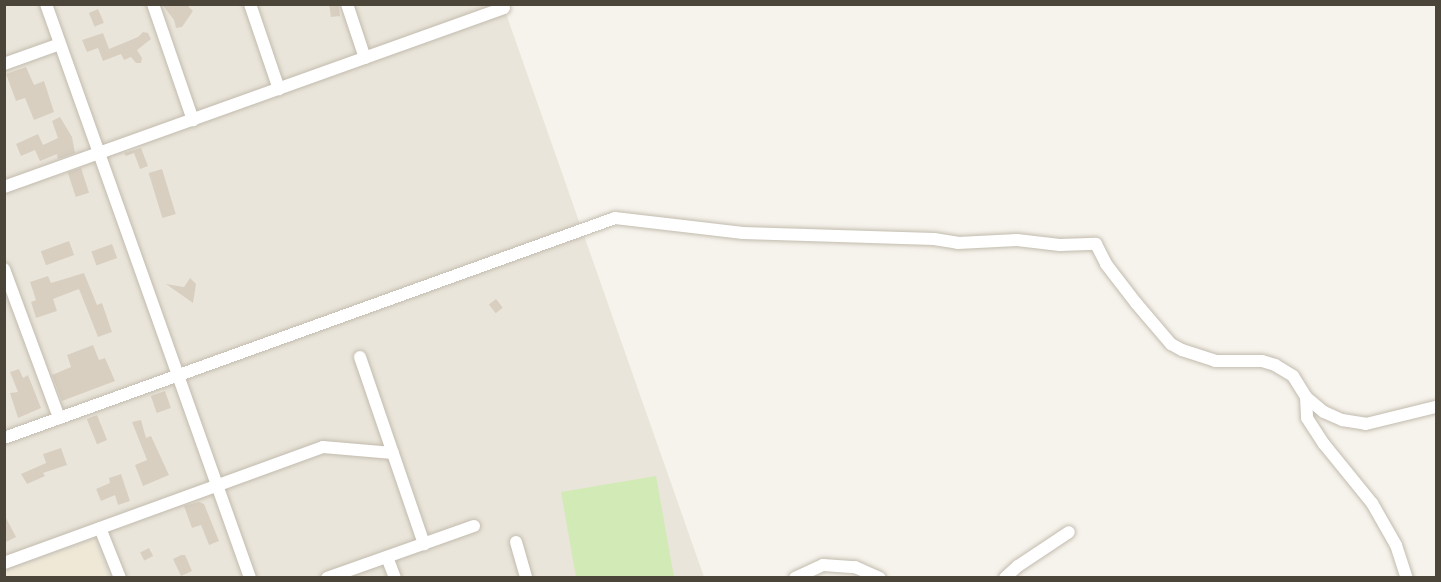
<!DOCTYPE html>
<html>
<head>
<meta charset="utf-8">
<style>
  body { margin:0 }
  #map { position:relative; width:1441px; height:582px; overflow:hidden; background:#f6f3ec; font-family:Helvetica,sans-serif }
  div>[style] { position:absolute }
  .residential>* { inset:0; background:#eae5da }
  .education>* { inset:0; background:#efe8d6 }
  .green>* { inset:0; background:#d2eab5 }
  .building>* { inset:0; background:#d8cfc1; transform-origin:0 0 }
  .roads { filter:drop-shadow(0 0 2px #c2bbae) drop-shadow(0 0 2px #c2bbae) }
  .street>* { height:12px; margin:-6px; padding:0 6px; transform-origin:6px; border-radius:6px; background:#fff }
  span { translate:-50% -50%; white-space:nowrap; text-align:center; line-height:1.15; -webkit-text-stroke:4.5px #fff; paint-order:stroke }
  .frame { position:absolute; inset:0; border:6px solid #4b4439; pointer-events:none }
</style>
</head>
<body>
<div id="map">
  <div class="residential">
    <div style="clip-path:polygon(4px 5px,503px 5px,704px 577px,5px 577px)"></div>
  </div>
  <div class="education">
    <div style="clip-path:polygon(94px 541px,107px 577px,5px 577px,5px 572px)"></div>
  </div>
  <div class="green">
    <div style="clip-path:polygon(656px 476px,674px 577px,576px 577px,561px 492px)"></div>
  </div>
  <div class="building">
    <div style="clip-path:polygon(162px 4px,186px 4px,193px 11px,182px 27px,176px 28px,174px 20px)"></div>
    <div style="clip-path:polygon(329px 4px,338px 4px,340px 16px,331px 17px)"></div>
    <div style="left:98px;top:9px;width:15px;height:10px;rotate:67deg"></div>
    <div style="clip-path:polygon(143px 32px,148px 33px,151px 39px,137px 50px,142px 58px,141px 63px,136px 63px,131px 57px,124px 60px,121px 54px,103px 61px,98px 48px,87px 52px,82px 40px,103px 33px,109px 49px,138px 37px)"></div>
    <div style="clip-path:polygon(26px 67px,34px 85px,44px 81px,54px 112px,34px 120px,25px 98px,16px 101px,6px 74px)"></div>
    <div style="clip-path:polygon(60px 117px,72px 137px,75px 153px,58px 159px,57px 154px,40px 161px,35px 150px,21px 156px,16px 144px,38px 134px,43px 145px,58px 138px,52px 121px)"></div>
    <div style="clip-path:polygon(141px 148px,148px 166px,140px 169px,134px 153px,126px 156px,124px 153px)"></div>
    <div style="left:81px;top:168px;width:26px;height:14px;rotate:72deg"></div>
    <div style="left:162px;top:169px;width:47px;height:14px;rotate:73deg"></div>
    <div style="left:69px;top:241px;width:15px;height:30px;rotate:70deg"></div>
    <div style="left:112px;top:244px;width:15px;height:22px;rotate:70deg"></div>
    <div style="clip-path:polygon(84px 273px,97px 305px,102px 303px,112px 332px,98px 337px,79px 289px,53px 299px,57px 311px,36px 318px,31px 302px,36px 300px,30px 282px,48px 276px,51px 283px)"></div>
    <div style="clip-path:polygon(190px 278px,196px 284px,193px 303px,166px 284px,184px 287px)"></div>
    <div style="left:496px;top:299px;width:11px;height:9px;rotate:52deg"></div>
    <div style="clip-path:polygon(93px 345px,99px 360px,105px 358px,115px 381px,62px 401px,52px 375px,71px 367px,67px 355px)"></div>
    <div style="clip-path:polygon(19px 369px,23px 378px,28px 375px,41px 408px,18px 418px,10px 393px,18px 392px,10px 372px)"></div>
    <div style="left:165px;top:391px;width:18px;height:15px;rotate:71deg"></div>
    <div style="left:97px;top:415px;width:27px;height:11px;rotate:68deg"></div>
    <div style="clip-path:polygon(141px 420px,146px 438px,151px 436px,169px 475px,143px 486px,135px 465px,147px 460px,132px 422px)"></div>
    <div style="clip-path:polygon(61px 448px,67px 465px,43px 473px,45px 476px,27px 484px,21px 474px,46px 463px,43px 454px)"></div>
    <div style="clip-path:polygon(121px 474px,130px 501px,118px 505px,115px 495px,101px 501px,96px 489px,110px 483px,109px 478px)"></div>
    <div style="clip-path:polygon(199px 502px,204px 504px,219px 541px,209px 545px,201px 525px,192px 528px,184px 506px)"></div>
    <div style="clip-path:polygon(4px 514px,16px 537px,4px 543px)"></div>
    <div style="left:149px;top:548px;width:9px;height:10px;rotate:63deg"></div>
    <div style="clip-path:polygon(181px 555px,185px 555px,192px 571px,181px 576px,173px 559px)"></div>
  </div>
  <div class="roads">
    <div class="street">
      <div style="left:46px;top:4px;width:609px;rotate:70.43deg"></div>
      <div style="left:153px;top:4px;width:123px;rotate:71deg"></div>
      <div style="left:250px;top:4px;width:90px;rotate:71.2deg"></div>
      <div style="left:347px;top:4px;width:57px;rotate:71.6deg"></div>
      <div style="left:4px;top:64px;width:59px;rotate:-19.7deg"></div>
      <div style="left:4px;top:187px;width:531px;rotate:-19.7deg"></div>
      <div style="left:4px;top:269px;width:159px;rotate:69.7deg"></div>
      <div style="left:360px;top:357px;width:198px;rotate:71.1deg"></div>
      <div style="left:1306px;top:397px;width:21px;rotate:87deg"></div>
      <div style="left:1307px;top:418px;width:31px;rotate:57deg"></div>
      <div style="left:1324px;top:444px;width:76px;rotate:50.9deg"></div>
      <div style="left:1372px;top:503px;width:48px;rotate:60.3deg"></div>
      <div style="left:1396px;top:545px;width:35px;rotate:72deg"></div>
      <div style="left:4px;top:438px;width:649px;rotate:-19.8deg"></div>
      <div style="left:615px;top:218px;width:129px;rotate:6.7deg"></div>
      <div style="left:743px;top:233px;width:191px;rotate:1.8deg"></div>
      <div style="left:934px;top:239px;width:24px;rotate:9deg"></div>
      <div style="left:958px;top:243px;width:59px;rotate:-2.9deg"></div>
      <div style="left:1017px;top:240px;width:43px;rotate:6.6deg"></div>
      <div style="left:1060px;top:245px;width:36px;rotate:-2deg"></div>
      <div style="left:1096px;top:244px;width:22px;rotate:63deg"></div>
      <div style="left:1106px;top:264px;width:49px;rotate:52.4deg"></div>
      <div style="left:1136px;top:303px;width:54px;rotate:49.5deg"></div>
      <div style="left:1171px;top:344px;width:13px;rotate:29deg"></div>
      <div style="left:1182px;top:350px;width:35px;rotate:18deg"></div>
      <div style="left:1215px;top:361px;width:47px"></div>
      <div style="left:1262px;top:361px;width:14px;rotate:17deg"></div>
      <div style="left:1275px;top:365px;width:21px;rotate:31deg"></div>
      <div style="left:1293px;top:376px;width:25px;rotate:58deg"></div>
      <div style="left:1306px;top:397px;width:23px;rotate:40deg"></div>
      <div style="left:1324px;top:412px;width:20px;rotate:24deg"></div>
      <div style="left:1342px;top:420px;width:24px;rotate:9deg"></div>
      <div style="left:1366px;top:424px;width:72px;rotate:-13.7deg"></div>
      <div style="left:100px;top:528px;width:54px;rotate:68.2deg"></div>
      <div style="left:516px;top:542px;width:37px;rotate:74deg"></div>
      <div style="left:387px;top:557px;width:22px;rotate:69deg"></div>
      <div style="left:4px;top:563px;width:339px;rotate:-20deg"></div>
      <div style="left:323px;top:447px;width:70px;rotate:4.9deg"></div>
      <div style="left:327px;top:578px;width:156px;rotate:-19.5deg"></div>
      <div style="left:795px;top:578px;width:31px;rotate:-25deg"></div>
      <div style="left:823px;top:565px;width:32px;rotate:4deg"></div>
      <div style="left:855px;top:567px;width:27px;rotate:24deg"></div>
      <div style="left:1005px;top:578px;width:18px;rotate:-43deg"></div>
      <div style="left:1018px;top:566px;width:61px;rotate:-33.7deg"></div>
    </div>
  </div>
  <div class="frame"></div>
</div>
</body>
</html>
